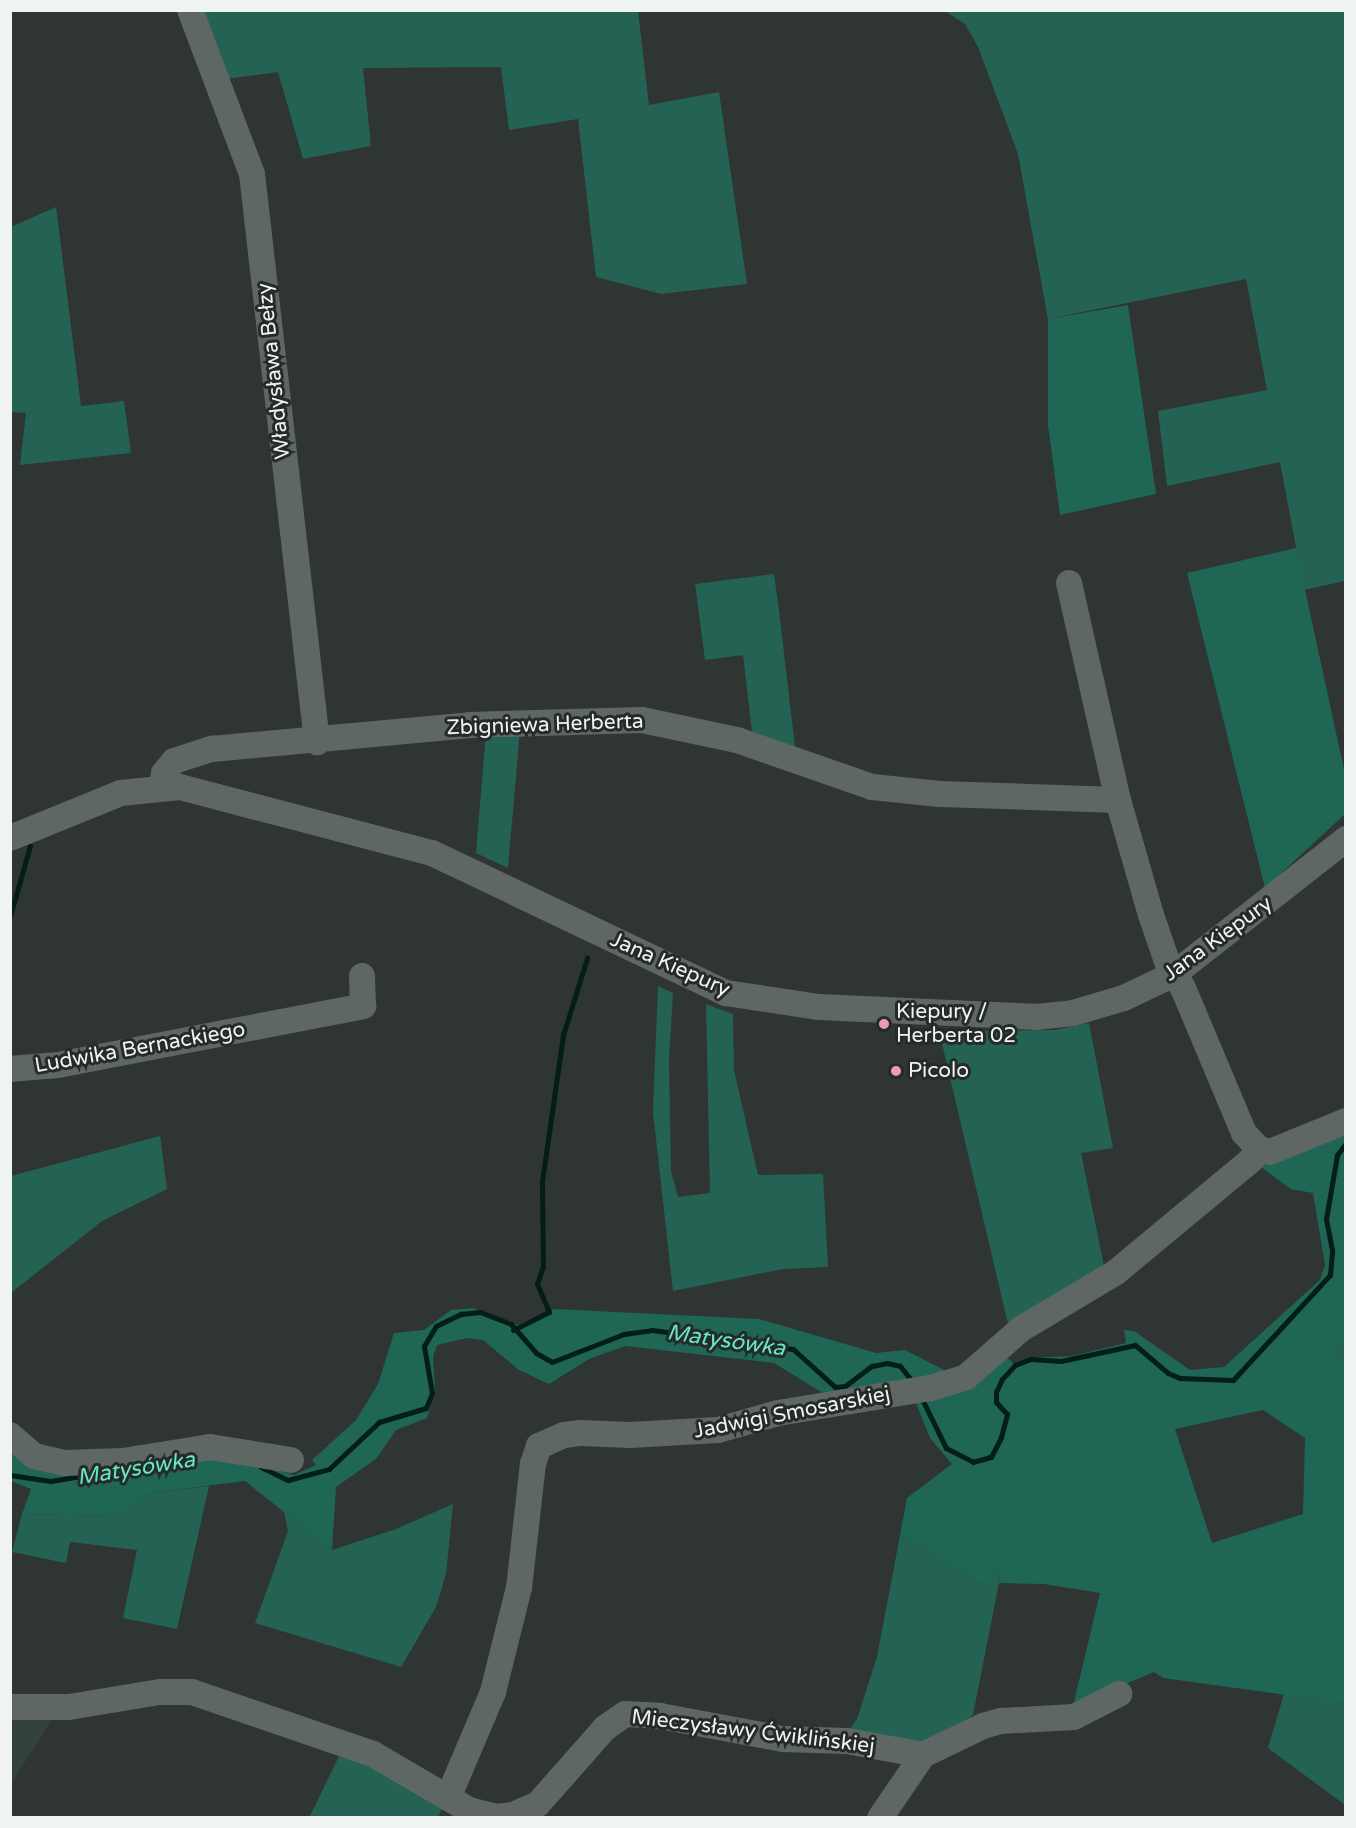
<!DOCTYPE html>
<html>
<head>
<meta charset="utf-8">
<style>
  body { margin:0 }
  #map { position:relative; width:1356px; height:1828px; overflow:hidden; background:#2e3532; font-family:"Varela Round",sans-serif }
  div>[style] { position:absolute }
  .built>* { inset:0; background:#34423e }
  .green>* { inset:0; background:#246353 }
  .forest>* { inset:0; background:#1f6655 }
  .stream>* { height:5px; margin:-2.5px; padding:0 2.5px; transform-origin:2.5px; border-radius:2.5px; background:#021e17 }
  .minor>* { height:26px; margin:-13px; padding:0 13px; transform-origin:13px; border-radius:13px; background:#5f6764 }
  .dots>* { width:16px; height:16px; translate:-50% -50%; box-sizing:border-box; border:3px solid #242b29; border-radius:50% }
  span { translate:-50% -50%; white-space:nowrap; text-align:center; line-height:1.15; -webkit-text-stroke:6px #242b29; paint-order:stroke }
  .street-label { font-size:21px; color:#eff3f2 }
  .poi-label { font-size:21px; color:#eff3f2 }
  .left { translate:0 -50%; text-align:left }
  .water-label { font-size:22px; color:#67e7c6; font-style:italic }
  .frame { position:absolute; inset:0; border:12px solid #eff3f2; pointer-events:none }
</style>
</head>
<body>
<div id="map">
  <div class="built">
    <div style="clip-path:polygon(11px 1714px,54px 1716px,11px 1784px)"></div>
  </div>
  <div class="green">
    <div style="clip-path:polygon(197px 11px,638px 11px,649px 105px,719px 92px,747px 284px,661px 294px,596px 277px,578px 119px,509px 130px,501px 67px,363px 68px,371px 146px,303px 159px,278px 72px,225px 79px)"></div>
    <div style="clip-path:polygon(945px 11px,1345px 11px,1345px 581px,1304px 590px,1280px 462px,1167px 486px,1158px 411px,1267px 390px,1246px 279px,1048px 319px,1018px 154px,978px 47px,965px 24px)"></div>
    <div style="clip-path:polygon(56px 207px,81px 406px,124px 401px,131px 453px,20px 465px,26px 413px,11px 412px,11px 227px)"></div>
    <div style="clip-path:polygon(774px 574px,779px 610px,796px 756px,753px 740px,743px 655px,705px 660px,695px 584px)"></div>
    <div style="clip-path:polygon(520px 730px,508px 868px,476px 853px,486px 733px)"></div>
    <div style="clip-path:polygon(658px 986px,673px 993px,669px 1061px,671px 1171px,678px 1197px,710px 1193px,706px 1004px,733px 1014px,734px 1070px,758px 1175px,823px 1174px,828px 1267px,783px 1269px,673px 1291px,653px 1112px)"></div>
    <div style="clip-path:polygon(1089px 1023px,1113px 1148px,1081px 1153px,1105px 1271px,1009px 1328px,939px 1031px,1055px 1030px)"></div>
    <div style="clip-path:polygon(160px 1136px,167px 1189px,102px 1221px,11px 1293px,11px 1176px)"></div>
    <div style="clip-path:polygon(1345px 1332px,1345px 1381px,1335px 1351px)"></div>
    <div style="clip-path:polygon(209px 1486px,177px 1629px,123px 1618px,137px 1550px,70px 1542px,66px 1563px,12px 1552px,22px 1514px,117px 1516px,149px 1493px)"></div>
    <div style="clip-path:polygon(453px 1504px,446px 1574px,436px 1607px,401px 1667px,255px 1623px,288px 1531px,284px 1512px,332px 1550px,396px 1529px)"></div>
    <div style="clip-path:polygon(900px 1535px,986px 1586px,997px 1564px,999px 1583px,973px 1715px,940px 1745px,846px 1735px,857px 1719px,877px 1657px)"></div>
    <div style="clip-path:polygon(1284px 1694px,1345px 1703px,1345px 1805px,1268px 1748px)"></div>
    <div style="clip-path:polygon(343px 1748px,444px 1805px,438px 1817px,309px 1818px)"></div>
  </div>
  <div class="forest">
    <div style="clip-path:polygon(1128px 305px,1156px 494px,1060px 515px,1048px 425px,1048px 319px)"></div>
    <div style="clip-path:polygon(1296px 548px,1345px 774px,1345px 814px,1265px 888px,1187px 573px)"></div>
    <div style="clip-path:polygon(evenodd,1345px 1127px,1346px 1332px,1335px 1351px,1346px 1381px,1345px 1703px,1163px 1678px,1154px 1672px,1073px 1706px,1100px 1593px,1044px 1584px,999px 1583px,997px 1565px,986px 1586px,900px 1535px,907px 1498px,952px 1464px,930px 1438px,916px 1403px,1003px 1354px,1015px 1365px,1028px 1358px,1072px 1356px,1126px 1343px,1124px 1330px,1134px 1331px,1190px 1370px,1224px 1367px,1320px 1280px,1325px 1265px,1313px 1193px,1291px 1189px,1258px 1165px,1345px 1127px,1263px 1410px,1305px 1438px,1303px 1514px,1212px 1543px,1175px 1429px,1263px 1410px)"></div>
    <div style="clip-path:polygon(473px 1308px,518px 1325px,554px 1309px,759px 1319px,876px 1353px,905px 1350px,952px 1374px,834px 1400px,774px 1363px,625px 1346px,589px 1359px,549px 1384px,519px 1370px,483px 1340px,467px 1338px,437px 1345px,433px 1357px,435px 1391px,427px 1418px,396px 1430px,376px 1459px,336px 1487px,332px 1550px,245px 1481px,149px 1493px,117px 1516px,22px 1514px,31px 1489px,11px 1481px,10px 1443px,41px 1467px,209px 1452px,294px 1475px,316px 1465px,312px 1460px,356px 1420px,378px 1384px,394px 1333px,424px 1330px,451px 1310px)"></div>
  </div>
  <div class="stream">
    <div style="left:10px;top:916px;width:73px;rotate:-74.1deg"></div>
    <div style="left:513px;top:1330px;width:40px;rotate:-26.6deg"></div>
    <div style="left:549px;top:1312px;width:30px;rotate:-113deg"></div>
    <div style="left:537px;top:1284px;width:18px;rotate:-71deg"></div>
    <div style="left:543px;top:1267px;width:86px;rotate:-90.7deg"></div>
    <div style="left:542px;top:1181px;width:148px;rotate:-81.8deg"></div>
    <div style="left:563px;top:1035px;width:81px;rotate:-72.7deg"></div>
    <div style="left:921px;top:1397px;width:57px;rotate:63.9deg"></div>
    <div style="left:946px;top:1448px;width:30px;rotate:27deg"></div>
    <div style="left:973px;top:1462px;width:19px;rotate:-16deg"></div>
    <div style="left:991px;top:1457px;width:22px;rotate:-63deg"></div>
    <div style="left:1001px;top:1437px;width:24px;rotate:-75deg"></div>
    <div style="left:1007px;top:1414px;width:16px;rotate:-133deg"></div>
    <div style="left:996px;top:1402px;width:10px;rotate:-90deg"></div>
    <div style="left:996px;top:1392px;width:14px;rotate:-65deg"></div>
    <div style="left:1002px;top:1379px;width:19px;rotate:-47deg"></div>
    <div style="left:1015px;top:1365px;width:17px;rotate:-21deg"></div>
    <div style="left:1031px;top:1359px;width:30px;rotate:4deg"></div>
    <div style="left:1061px;top:1361px;width:76px;rotate:-12.2deg"></div>
    <div style="left:1135px;top:1345px;width:43px;rotate:40.3deg"></div>
    <div style="left:1168px;top:1373px;width:13px;rotate:23deg"></div>
    <div style="left:1180px;top:1378px;width:53px;rotate:2.2deg"></div>
    <div style="left:1233px;top:1380px;width:143px;rotate:-47.3deg"></div>
    <div style="left:1330px;top:1275px;width:25px;rotate:-85deg"></div>
    <div style="left:1332px;top:1250px;width:32px;rotate:-101deg"></div>
    <div style="left:1326px;top:1219px;width:65px;rotate:-80.2deg"></div>
    <div style="left:1337px;top:1155px;width:15px;rotate:-53deg"></div>
    <div style="left:261px;top:1467px;width:30px;rotate:26deg"></div>
    <div style="left:288px;top:1480px;width:42px;rotate:-15deg"></div>
    <div style="left:329px;top:1469px;width:69px;rotate:-43.2deg"></div>
    <div style="left:379px;top:1422px;width:49px;rotate:-16.6deg"></div>
    <div style="left:426px;top:1408px;width:16px;rotate:-68deg"></div>
    <div style="left:432px;top:1393px;width:48px;rotate:-99.7deg"></div>
    <div style="left:424px;top:1346px;width:23px;rotate:-59deg"></div>
    <div style="left:436px;top:1326px;width:28px;rotate:-26deg"></div>
    <div style="left:461px;top:1314px;width:19px;rotate:-6deg"></div>
    <div style="left:480px;top:1312px;width:33px;rotate:21deg"></div>
    <div style="left:511px;top:1324px;width:38px;rotate:49deg"></div>
    <div style="left:536px;top:1353px;width:18px;rotate:29deg"></div>
    <div style="left:552px;top:1362px;width:77px;rotate:-21.3deg"></div>
    <div style="left:624px;top:1334px;width:28px;rotate:-8deg"></div>
    <div style="left:652px;top:1330px;width:142px;rotate:7.7deg"></div>
    <div style="left:793px;top:1349px;width:57px;rotate:42.1deg"></div>
    <div style="left:835px;top:1387px;width:10px;rotate:-6deg"></div>
    <div style="left:845px;top:1386px;width:34px;rotate:-37deg"></div>
    <div style="left:872px;top:1366px;width:15px;rotate:-11deg"></div>
    <div style="left:887px;top:1363px;width:13px;rotate:13deg"></div>
    <div style="left:900px;top:1366px;width:22px;rotate:51deg"></div>
    <div style="left:10px;top:1475px;width:41px;rotate:8.3deg"></div>
    <div style="left:51px;top:1481px;width:48px;rotate:-9.7deg"></div>
  </div>
  <div class="minor">
    <div style="left:190px;top:10px;width:175px;rotate:69.3deg"></div>
    <div style="left:252px;top:174px;width:572px;rotate:83.47deg"></div>
    <div style="left:1069px;top:583px;width:222px;rotate:77.3deg"></div>
    <div style="left:1118px;top:800px;width:120px;rotate:74deg"></div>
    <div style="left:1151px;top:915px;width:52px;rotate:70.9deg"></div>
    <div style="left:1168px;top:964px;width:28px;rotate:58deg"></div>
    <div style="left:1183px;top:988px;width:157px;rotate:67.2deg"></div>
    <div style="left:1244px;top:1133px;width:22px;rotate:47deg"></div>
    <div style="left:1259px;top:1149px;width:11px;rotate:15deg"></div>
    <div style="left:1270px;top:1152px;width:82px;rotate:-22.2deg"></div>
    <div style="left:162px;top:786px;width:13px;rotate:-81deg"></div>
    <div style="left:164px;top:773px;width:16px;rotate:-50deg"></div>
    <div style="left:174px;top:761px;width:40px;rotate:-18deg"></div>
    <div style="left:212px;top:749px;width:259px;rotate:-5.3deg"></div>
    <div style="left:470px;top:725px;width:172px;rotate:-1.7deg"></div>
    <div style="left:642px;top:720px;width:97px;rotate:11.9deg"></div>
    <div style="left:737px;top:740px;width:143px;rotate:19.2deg"></div>
    <div style="left:872px;top:787px;width:68px;rotate:5.9deg"></div>
    <div style="left:940px;top:794px;width:178px;rotate:1.9deg"></div>
    <div style="left:10px;top:838px;width:120px;rotate:-22.1deg"></div>
    <div style="left:121px;top:793px;width:59px;rotate:-5.8deg"></div>
    <div style="left:180px;top:787px;width:260px;rotate:14.7deg"></div>
    <div style="left:432px;top:853px;width:326px;rotate:25.5deg"></div>
    <div style="left:726px;top:993px;width:94px;rotate:8.6deg"></div>
    <div style="left:819px;top:1007px;width:217px;rotate:2.6deg"></div>
    <div style="left:1036px;top:1017px;width:37px;rotate:-6deg"></div>
    <div style="left:1073px;top:1013px;width:53px;rotate:-16.4deg"></div>
    <div style="left:1124px;top:998px;width:55px;rotate:-25.6deg"></div>
    <div style="left:1174px;top:974px;width:219px;rotate:-38.1deg"></div>
    <div style="left:10px;top:1069px;width:48px;rotate:-4.8deg"></div>
    <div style="left:58px;top:1065px;width:311px;rotate:-10.9deg"></div>
    <div style="left:363px;top:1006px;width:30px;rotate:-92deg"></div>
    <div style="left:10px;top:1435px;width:32px;rotate:41deg"></div>
    <div style="left:34px;top:1456px;width:31px;rotate:13deg"></div>
    <div style="left:64px;top:1463px;width:59px;rotate:-1.9deg"></div>
    <div style="left:123px;top:1461px;width:88px;rotate:-9.1deg"></div>
    <div style="left:210px;top:1447px;width:82px;rotate:9.1deg"></div>
    <div style="left:10px;top:1707px;width:59px"></div>
    <div style="left:69px;top:1707px;width:92px;rotate:-9.4deg"></div>
    <div style="left:160px;top:1692px;width:32px"></div>
    <div style="left:192px;top:1692px;width:191px;rotate:18.9deg"></div>
    <div style="left:373px;top:1754px;width:111px;rotate:30.3deg"></div>
    <div style="left:469px;top:1810px;width:29px;rotate:14deg"></div>
    <div style="left:497px;top:1817px;width:16px;rotate:-7deg"></div>
    <div style="left:513px;top:1815px;width:27px;rotate:-24deg"></div>
    <div style="left:538px;top:1804px;width:101px;rotate:-48.6deg"></div>
    <div style="left:605px;top:1728px;width:24px;rotate:-35deg"></div>
    <div style="left:625px;top:1714px;width:35px;rotate:3deg"></div>
    <div style="left:660px;top:1716px;width:125px;rotate:10.6deg"></div>
    <div style="left:783px;top:1739px;width:64px;rotate:1.8deg"></div>
    <div style="left:847px;top:1741px;width:77px;rotate:10.4deg"></div>
    <div style="left:923px;top:1755px;width:67px;rotate:-25.8deg"></div>
    <div style="left:983px;top:1726px;width:19px;rotate:-16deg"></div>
    <div style="left:1001px;top:1721px;width:73px;rotate:-3.1deg"></div>
    <div style="left:1074px;top:1717px;width:51px;rotate:-27.1deg"></div>
    <div style="left:448px;top:1798px;width:115px;rotate:-67deg"></div>
    <div style="left:493px;top:1692px;width:107px;rotate:-76deg"></div>
    <div style="left:519px;top:1588px;width:125px;rotate:-83.6deg"></div>
    <div style="left:533px;top:1464px;width:19px;rotate:-72deg"></div>
    <div style="left:539px;top:1446px;width:27px;rotate:-24deg"></div>
    <div style="left:564px;top:1435px;width:17px;rotate:-7deg"></div>
    <div style="left:581px;top:1433px;width:49px;rotate:2.3deg"></div>
    <div style="left:630px;top:1435px;width:88px;rotate:-3.3deg"></div>
    <div style="left:718px;top:1430px;width:62px;rotate:-15.8deg"></div>
    <div style="left:778px;top:1413px;width:155px;rotate:-9.3deg"></div>
    <div style="left:931px;top:1388px;width:37px;rotate:-17deg"></div>
    <div style="left:966px;top:1377px;width:73px;rotate:-41.1deg"></div>
    <div style="left:1021px;top:1329px;width:109px;rotate:-30.8deg"></div>
    <div style="left:1115px;top:1273px;width:177px;rotate:-39.7deg"></div>
    <div style="left:1251px;top:1160px;width:14px;rotate:-54deg"></div>
    <div style="left:880px;top:1818px;width:76px;rotate:-55.7deg"></div>
  </div>
  <div class="dots">
    <div style="left:884px;top:1024px;background:#f29aad"></div>
    <div style="left:896px;top:1071px;background:#f29aad"></div>
  </div>
  <div class="street-label">
    <span style="left:274px;top:371px;rotate:-96deg">Władysława Bełzy</span>
    <span style="left:545px;top:725px;rotate:-2deg">Zbigniewa Herberta</span>
    <span style="left:1218px;top:939px;rotate:-36deg">Jana Kiepury</span>
    <span style="left:670px;top:965px;rotate:24deg">Jana Kiepury</span>
    <span style="left:140px;top:1048px;rotate:-10deg">Ludwika Bernackiego</span>
    <span style="left:792px;top:1413px;rotate:-11deg">Jadwigi Smosarskiej</span>
    <span style="left:753px;top:1732px;rotate:7deg">Mieczysławy Ćwiklińskiej</span>
  </div>
  <div class="poi-label">
    <span class="left" style="left:896px;top:1024px">Kiepury /<br>Herberta 02</span>
    <span class="left" style="left:908px;top:1071px">Picolo</span>
  </div>
  <div class="water-label">
    <span style="left:726px;top:1341px;rotate:8deg">Matysówka</span>
    <span style="left:136px;top:1469px;rotate:-9deg">Matysówka</span>
  </div>
  <div class="frame"></div>
</div>
</body>
</html>
